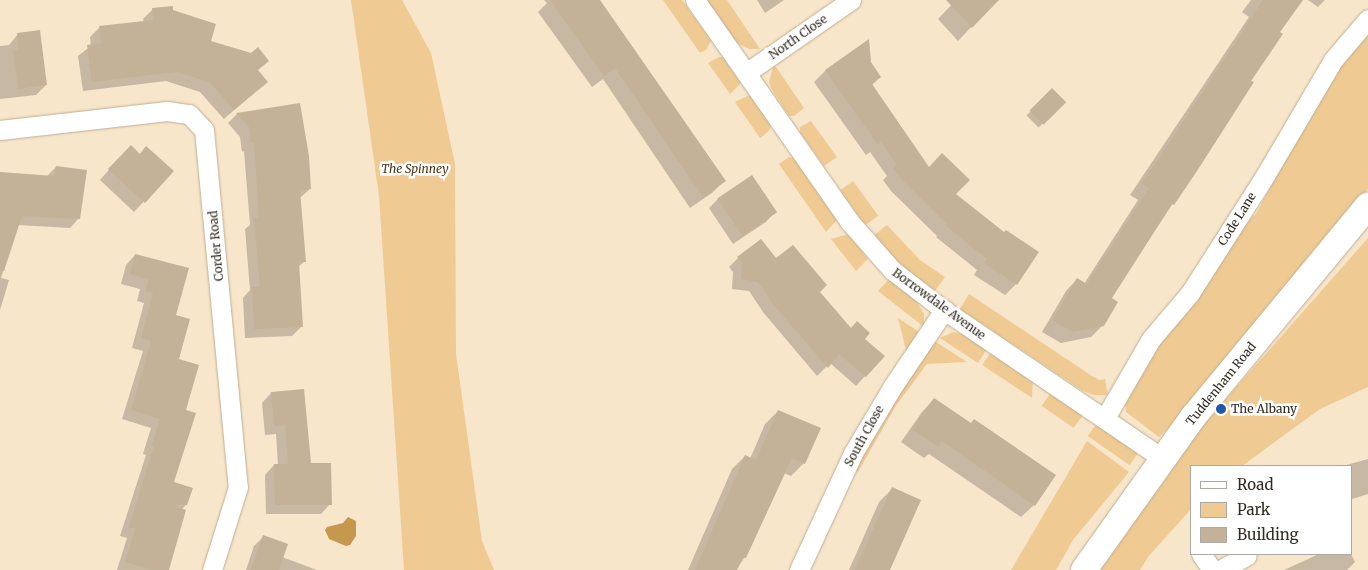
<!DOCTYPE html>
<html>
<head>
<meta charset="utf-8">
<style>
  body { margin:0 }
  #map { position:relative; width:1368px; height:570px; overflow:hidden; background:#f8e6cb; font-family:Merriweather,serif }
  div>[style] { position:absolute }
  .green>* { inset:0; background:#efcb93; transform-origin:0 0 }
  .water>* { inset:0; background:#c5984e }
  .shadow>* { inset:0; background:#0003; transform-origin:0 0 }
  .building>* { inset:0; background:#c3b297; transform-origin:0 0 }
  .roads { filter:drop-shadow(0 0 1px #bfae94) drop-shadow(0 0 1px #bfae94) }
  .street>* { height:19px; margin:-9.5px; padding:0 9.5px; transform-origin:9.5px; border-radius:9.5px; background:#fff }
  .secondary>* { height:26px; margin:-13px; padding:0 13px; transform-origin:13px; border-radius:13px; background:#fff }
  .dots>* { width:14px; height:14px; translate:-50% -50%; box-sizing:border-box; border:2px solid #fff; border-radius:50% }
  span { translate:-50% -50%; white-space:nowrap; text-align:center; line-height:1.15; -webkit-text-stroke:5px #fff; paint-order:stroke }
  .street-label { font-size:12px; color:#322b21 }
  .park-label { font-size:12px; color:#493615; font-style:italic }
  .poi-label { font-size:12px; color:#322b21 }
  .left { translate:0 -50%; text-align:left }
  .legend { position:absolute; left:1190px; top:465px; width:162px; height:90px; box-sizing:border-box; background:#fff; border:1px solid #adaaa6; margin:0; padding:6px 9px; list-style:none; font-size:15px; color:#322b21 }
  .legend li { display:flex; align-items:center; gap:10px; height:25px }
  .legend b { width:25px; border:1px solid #adaaa6 }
</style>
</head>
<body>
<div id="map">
  <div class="green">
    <div style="clip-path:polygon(351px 0,402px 0,431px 53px,455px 164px,456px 354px,482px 541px,494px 570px,404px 570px,379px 196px)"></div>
    <div style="clip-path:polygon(663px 0,682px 0,711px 41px,706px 50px,700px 53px)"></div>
    <div style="clip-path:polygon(705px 0,727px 0,760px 49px,749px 49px,737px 43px)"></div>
    <div style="clip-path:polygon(1368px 31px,1368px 189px,1175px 422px,1159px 437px,1126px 412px,1124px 396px,1168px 329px,1240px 227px,1256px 214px,1270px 188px,1272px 176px,1352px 47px)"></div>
    <div style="clip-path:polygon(719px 57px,724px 57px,741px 78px,740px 84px,730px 94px,708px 63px)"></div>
    <div style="clip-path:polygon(774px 64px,804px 108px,794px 116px,789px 116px,771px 88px,769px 82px)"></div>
    <div style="clip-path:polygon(750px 95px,772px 124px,769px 131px,760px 138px,735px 102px)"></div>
    <div style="clip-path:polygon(811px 121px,837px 157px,824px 166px,800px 132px,800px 127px)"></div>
    <div style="clip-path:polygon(789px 157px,794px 158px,837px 220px,826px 232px,779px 164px)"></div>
    <div style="left:853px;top:181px;width:43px;height:16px;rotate:54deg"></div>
    <div style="clip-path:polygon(887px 225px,920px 260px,945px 277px,934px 292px,900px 265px,873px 236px)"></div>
    <div style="clip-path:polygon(848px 234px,868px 259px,856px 271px,831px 239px)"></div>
    <div style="clip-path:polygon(1368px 238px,1368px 387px,1320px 409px,1242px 466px,1192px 466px,1192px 508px,1148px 557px,1140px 570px,1095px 570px,1202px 426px)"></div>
    <div style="clip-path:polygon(889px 279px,917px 302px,924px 314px,924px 327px,878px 291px)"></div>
    <div style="clip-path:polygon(969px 294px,1092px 376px,1099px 380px,1105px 379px,1108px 395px,1094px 395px,1083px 391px,960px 309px)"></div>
    <div style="clip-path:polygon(898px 318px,921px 333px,907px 354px)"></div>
    <div style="clip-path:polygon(953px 332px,965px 335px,987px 349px,978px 363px,940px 338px)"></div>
    <div style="clip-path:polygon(936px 342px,967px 362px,927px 364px,895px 407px,858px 472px,853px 470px,896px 394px,927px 350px)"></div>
    <div style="clip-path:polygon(991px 352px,1033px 379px,1032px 398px,982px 365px)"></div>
    <div style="left:1052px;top:391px;width:39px;height:18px;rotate:35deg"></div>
    <div style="left:1097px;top:423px;width:51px;height:16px;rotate:35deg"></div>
    <div style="clip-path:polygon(1087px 441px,1129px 472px,1073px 540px,1056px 570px,1011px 570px)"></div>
  </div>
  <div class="water">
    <div style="clip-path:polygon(348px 517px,356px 521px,356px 536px,350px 545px,346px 546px,329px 539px,325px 530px,327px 527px,343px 523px)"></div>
  </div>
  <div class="shadow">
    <div style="clip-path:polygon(544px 0,598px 0,724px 181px,712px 193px,690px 208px,603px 79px,592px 87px,538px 12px,547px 3px)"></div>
    <div style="clip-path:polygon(757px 0,784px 0,765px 13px)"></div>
    <div style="clip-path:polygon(956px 0,997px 0,958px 41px,938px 19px)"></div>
    <div style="clip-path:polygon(1251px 0,1302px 0,1279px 32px,1249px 81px,1252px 83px,1110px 299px,1103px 325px,1091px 337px,1061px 343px,1042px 332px,1066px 291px,1077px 279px,1084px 284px,1138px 200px,1130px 195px,1249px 17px,1242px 12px)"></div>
    <div style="clip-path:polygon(1308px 0,1325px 0,1318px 7px)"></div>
    <div style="clip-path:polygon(153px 9px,172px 11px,209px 42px,257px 71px,256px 91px,224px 119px,200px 92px,166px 81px,83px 91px,78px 56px,91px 46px,90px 37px,99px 28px,144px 22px,143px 19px)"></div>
    <div style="clip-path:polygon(18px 34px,46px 85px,36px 95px,0 99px,0 46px,9px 45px)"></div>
    <div style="clip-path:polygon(868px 42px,870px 63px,880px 77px,871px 86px,928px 169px,955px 194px,1016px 284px,1005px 295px,974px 275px,977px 270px,936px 237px,937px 236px,891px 191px,883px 180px,887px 176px,870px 152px,866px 155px,814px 82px,825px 71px)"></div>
    <div style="left:1052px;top:90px;width:17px;height:36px;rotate:45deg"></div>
    <div style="clip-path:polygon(299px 104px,310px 189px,300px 198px,305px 261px,298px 267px,302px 326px,292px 336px,245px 338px,243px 298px,250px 290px,245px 229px,250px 225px,244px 151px,242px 152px,240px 137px,228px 123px,237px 114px)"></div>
    <div style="clip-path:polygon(121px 156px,172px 171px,134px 212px,100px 180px)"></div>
    <div style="clip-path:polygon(56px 167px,79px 218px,70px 228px,17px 225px,1px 278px,9px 280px,0 310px,0 173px,46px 177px)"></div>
    <div style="clip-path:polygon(718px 199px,775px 212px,766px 222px,733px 244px,709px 208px)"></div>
    <div style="clip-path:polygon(135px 255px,175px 316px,184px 411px,172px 483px,186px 505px,182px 509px,167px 570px,117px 570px,127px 538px,120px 536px,146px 455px,143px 454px,151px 428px,122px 419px,143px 351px,132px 348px,144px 303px,137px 301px,140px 289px,121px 284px,126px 265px)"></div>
    <div style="clip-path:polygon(738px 258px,776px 260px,818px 292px,850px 329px,863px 339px,865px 376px,856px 386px,830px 363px,817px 376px,763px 312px,749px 291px,732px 289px,733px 272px,729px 267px)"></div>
    <div style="clip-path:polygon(271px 393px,330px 504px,321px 514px,266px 514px,265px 475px,274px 465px,278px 465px,276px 434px,265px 435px,262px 403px)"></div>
    <div style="clip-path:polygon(934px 399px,1034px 505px,1021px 517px,929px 454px,924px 458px,901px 442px,922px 412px)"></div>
    <div style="clip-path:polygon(778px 411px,804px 463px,791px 476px,784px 473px,745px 557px,736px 570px,688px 570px,732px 469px,745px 456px,750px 459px,765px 424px)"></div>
    <div style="clip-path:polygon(1368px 459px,1368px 494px,1352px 499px,1352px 466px,1343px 466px)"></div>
    <div style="clip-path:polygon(892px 489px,889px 570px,849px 570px,879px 502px)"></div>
    <div style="clip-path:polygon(263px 537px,282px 557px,317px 570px,246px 570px,254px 546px)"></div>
    <div style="clip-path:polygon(1319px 554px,1351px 554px,1355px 562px,1347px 570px,1284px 570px)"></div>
  </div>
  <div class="building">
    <div style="clip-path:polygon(550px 0,600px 0,726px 181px,703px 197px,615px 68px,604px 76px)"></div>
    <div style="clip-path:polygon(946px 0,999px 0,972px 28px)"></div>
    <div style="clip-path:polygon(1263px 0,1303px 0,1280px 32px,1283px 34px,1251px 81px,1254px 82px,1197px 171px,1174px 205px,1172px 204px,1112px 298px,1118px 302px,1104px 326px,1073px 332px,1052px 320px,1077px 278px,1087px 284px,1149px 188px,1141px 183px,1160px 157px)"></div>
    <div style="clip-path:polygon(173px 6px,173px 10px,216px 24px,211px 41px,251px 53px,258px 47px,269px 61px,258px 70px,268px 82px,234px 110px,210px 82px,176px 72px,92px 82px,87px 45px,101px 43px,99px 26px,153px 20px,152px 8px)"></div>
    <div style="clip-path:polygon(40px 30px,47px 85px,18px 89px,13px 50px,19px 50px,17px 33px)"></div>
    <div style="clip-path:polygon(869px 39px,871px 62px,881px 77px,872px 84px,929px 167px,942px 153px,970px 180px,956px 194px,1004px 232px,1006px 230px,1039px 252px,1017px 285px,984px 263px,987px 259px,946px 226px,947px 224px,902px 180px,893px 168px,897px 165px,881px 142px,878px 145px,825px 70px)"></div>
    <div style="left:1052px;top:88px;width:20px;height:32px;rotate:45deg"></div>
    <div style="clip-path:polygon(300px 103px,309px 156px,311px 189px,300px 190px,306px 262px,299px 262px,303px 327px,254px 329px,252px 287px,260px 287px,254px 218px,259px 218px,254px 143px,251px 143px,249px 127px,236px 113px)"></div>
    <div style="clip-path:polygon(131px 145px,140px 154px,146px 146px,174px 171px,145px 203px,108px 169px)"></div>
    <div style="clip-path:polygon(56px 166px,87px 170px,80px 219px,22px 216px,4px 271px,0 270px,0 172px,54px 176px)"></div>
    <div style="left:752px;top:175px;width:45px;height:42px;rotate:56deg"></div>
    <div style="clip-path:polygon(761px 239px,776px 258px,793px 245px,827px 285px,820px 292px,851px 328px,857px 321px,870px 333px,865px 339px,885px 356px,866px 377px,839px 354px,828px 368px,772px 303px,758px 282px,741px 279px,742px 262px,737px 257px)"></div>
    <div style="clip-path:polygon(135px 254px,189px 268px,176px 315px,190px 319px,179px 359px,199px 365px,186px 410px,196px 413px,174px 482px,193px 488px,187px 505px,173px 505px,186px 510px,169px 570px,152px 570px,125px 562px,135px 529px,129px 527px,154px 446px,152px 445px,160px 419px,131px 410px,151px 341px,141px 338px,153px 293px,145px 291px,149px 280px,130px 274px)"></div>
    <div style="clip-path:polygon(304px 389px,311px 463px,331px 463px,332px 505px,275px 505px,274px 464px,288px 464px,285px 425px,274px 426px,271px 392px)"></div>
    <div style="clip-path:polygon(934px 398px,971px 423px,974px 419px,1056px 475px,1035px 506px,942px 441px,938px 447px,912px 429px)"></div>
    <div style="clip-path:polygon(778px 410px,821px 428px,805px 464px,792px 458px,746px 558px,743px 557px,737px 570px,695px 570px,745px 455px,756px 460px)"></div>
    <div style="clip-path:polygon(892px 487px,921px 500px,890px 570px,855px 570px)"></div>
    <div style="clip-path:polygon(263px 535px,288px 544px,279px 570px,251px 570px)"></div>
  </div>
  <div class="roads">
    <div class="street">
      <div style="left:695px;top:0;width:269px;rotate:55.1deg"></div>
      <div style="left:849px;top:221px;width:65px;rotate:48.7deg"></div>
      <div style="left:892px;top:270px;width:66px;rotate:37.6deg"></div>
      <div style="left:944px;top:310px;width:265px;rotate:34.2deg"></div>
      <div style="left:746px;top:73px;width:128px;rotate:-34.8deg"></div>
      <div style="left:0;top:130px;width:168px;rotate:-6.5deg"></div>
      <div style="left:167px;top:111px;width:22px;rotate:8deg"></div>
      <div style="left:189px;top:114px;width:22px;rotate:47deg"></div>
      <div style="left:204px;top:130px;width:359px;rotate:84.6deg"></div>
      <div style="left:238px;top:487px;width:87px;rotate:107.4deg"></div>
      <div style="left:1105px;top:418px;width:91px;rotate:-59.8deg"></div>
      <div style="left:1151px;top:339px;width:60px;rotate:-49.7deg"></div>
      <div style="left:1190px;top:293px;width:135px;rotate:-57.4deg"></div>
      <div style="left:1263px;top:179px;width:138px;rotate:-59.5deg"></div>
      <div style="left:1333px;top:60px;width:54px;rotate:-49.5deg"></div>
      <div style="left:1201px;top:554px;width:19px;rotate:55deg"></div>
      <div style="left:799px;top:570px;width:129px;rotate:-65.2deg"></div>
      <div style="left:853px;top:453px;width:78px;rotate:-59.2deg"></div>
      <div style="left:893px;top:386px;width:92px;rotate:-56.1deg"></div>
      <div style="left:1220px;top:570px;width:30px;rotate:-28deg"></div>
    </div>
    <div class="secondary">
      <div style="left:1084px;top:570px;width:189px;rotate:-54.5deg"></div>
      <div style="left:1194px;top:416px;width:273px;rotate:-50.4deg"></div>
    </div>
  </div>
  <div class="dots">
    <div style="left:1221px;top:409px;background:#1f57a9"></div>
  </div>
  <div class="street-label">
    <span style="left:798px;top:37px;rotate:-35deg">North Close</span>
    <span style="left:1237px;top:219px;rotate:-58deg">Code Lane</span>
    <span style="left:216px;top:246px;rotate:-95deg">Corder Road</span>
    <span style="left:939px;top:304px;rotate:36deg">Borrowdale Avenue</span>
    <span style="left:1221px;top:384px;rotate:-51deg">Tuddenham Road</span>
    <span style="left:864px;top:436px;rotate:-61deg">South Close</span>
  </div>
  <div class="park-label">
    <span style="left:415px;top:169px">The Spinney</span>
  </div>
  <div class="poi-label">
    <span class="left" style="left:1231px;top:409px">The Albany</span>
  </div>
  <ul class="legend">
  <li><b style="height:6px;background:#fff"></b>Road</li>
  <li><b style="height:14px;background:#efcb93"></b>Park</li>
  <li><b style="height:14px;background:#c3b297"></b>Building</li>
  </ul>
</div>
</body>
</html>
